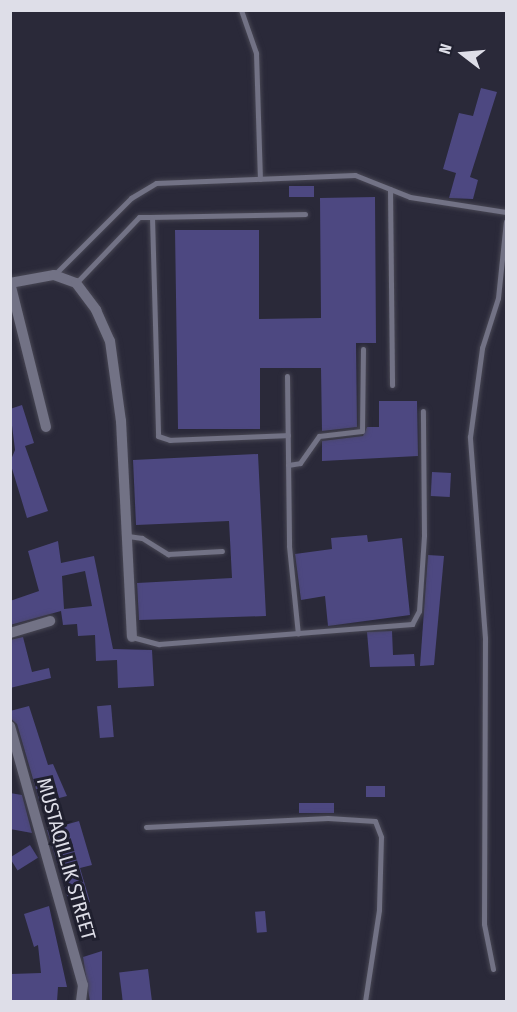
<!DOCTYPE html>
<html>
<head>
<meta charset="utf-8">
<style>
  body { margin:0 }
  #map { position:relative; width:517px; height:1012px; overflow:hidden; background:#2a2939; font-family:"Fira Sans Condensed",sans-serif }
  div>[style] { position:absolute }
  .building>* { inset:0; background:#4d4881; transform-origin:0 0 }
  .roads { filter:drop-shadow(0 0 2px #484754) drop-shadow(0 0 2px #484754) }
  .lane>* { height:5px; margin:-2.5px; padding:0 2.5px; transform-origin:2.5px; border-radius:2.5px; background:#727285 }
  .street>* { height:10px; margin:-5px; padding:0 5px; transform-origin:5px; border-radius:5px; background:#727285 }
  span { translate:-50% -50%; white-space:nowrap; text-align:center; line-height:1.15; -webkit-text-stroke:6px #20202f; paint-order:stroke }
  .street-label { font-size:20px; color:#dedee8 }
  .frame { position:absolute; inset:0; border:12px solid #dedee8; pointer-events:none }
  .north { position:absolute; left:433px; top:24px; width:60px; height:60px; -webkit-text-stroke:4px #20202f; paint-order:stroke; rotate:286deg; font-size:16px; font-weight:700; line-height:24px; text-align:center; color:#dedee8 }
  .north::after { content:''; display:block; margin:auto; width:21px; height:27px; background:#dedee8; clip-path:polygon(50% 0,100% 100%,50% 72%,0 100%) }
</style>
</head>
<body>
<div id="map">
  <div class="building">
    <div style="clip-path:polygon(481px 88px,497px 92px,470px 177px,478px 180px,473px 199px,449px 198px,456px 173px,443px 169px,459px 113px,473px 116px)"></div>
    <div style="left:289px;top:186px;width:25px;height:11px"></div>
    <div style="clip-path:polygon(375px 197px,376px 343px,356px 343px,357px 427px,322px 431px,321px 368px,260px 368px,260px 429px,178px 429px,175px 230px,259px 230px,259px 319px,321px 318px,320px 198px)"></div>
    <div style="clip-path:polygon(379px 401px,417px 401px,418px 456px,322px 461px,322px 441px,363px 436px,367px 427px,379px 427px)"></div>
    <div style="clip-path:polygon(22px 405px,34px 443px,25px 446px,48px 511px,27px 518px,10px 462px,15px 450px,10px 409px)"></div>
    <div style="clip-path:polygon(258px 454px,266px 616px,139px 620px,137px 583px,232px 578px,229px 521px,136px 525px,133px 460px)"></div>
    <div style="left:432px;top:472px;width:19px;height:24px;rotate:3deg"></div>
    <div style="clip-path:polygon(367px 535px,368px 542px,402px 538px,410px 615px,328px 626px,325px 596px,301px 600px,295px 554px,332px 549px,331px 538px)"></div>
    <div style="clip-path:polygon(evenodd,58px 541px,61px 563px,94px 556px,113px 649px,152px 650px,154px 686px,118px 688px,117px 660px,96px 661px,95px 635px,78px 636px,77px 624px,63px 625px,61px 611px,10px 625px,10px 601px,39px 591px,28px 551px,58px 541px,85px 571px,92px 606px,64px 609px,62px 576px,85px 571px)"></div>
    <div style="clip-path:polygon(428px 555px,444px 556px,434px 665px,420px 666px)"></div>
    <div style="clip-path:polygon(392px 631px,393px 655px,414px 654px,415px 666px,370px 667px,367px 632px)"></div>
    <div style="clip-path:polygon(23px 637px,32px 672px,49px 668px,51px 678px,10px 688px,10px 640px)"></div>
    <div style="left:111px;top:705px;width:32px;height:14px;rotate:85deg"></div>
    <div style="clip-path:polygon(29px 706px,48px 765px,53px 764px,67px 796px,40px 803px,17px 724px,10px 718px,10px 711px)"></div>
    <div style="left:366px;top:786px;width:19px;height:11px"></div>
    <div style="clip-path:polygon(10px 793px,22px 795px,32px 833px,10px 829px)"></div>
    <div style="left:334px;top:803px;width:10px;height:35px;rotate:90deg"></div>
    <div style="clip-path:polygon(79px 821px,92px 865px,80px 868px,90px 902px,71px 908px,47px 830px)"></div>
    <div style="left:30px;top:845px;width:15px;height:24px;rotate:58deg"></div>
    <div style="clip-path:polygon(49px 906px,67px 987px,58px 987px,57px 1002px,10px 1002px,11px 974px,41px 973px,38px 945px,34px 947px,24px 914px)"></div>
    <div style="left:265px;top:911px;width:21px;height:10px;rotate:85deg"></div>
    <div style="clip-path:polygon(102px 951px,102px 1002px,90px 1002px,83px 957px)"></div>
    <div style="left:148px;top:969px;width:33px;height:29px;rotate:83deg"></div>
  </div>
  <div class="roads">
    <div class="lane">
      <div style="left:241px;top:10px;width:46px;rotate:70.8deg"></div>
      <div style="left:256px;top:53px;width:126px;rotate:88.2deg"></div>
      <div style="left:390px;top:189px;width:196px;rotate:89.4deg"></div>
      <div style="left:152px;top:217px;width:153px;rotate:-1.1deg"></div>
      <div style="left:54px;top:275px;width:109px;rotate:-45deg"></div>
      <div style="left:131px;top:198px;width:29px;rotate:-31deg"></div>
      <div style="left:156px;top:183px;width:199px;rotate:-2.3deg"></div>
      <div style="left:355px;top:175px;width:59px;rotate:21.8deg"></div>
      <div style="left:410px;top:197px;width:97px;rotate:8.9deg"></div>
      <div style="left:76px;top:283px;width:91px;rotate:-46.3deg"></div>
      <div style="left:139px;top:217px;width:13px"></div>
      <div style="left:152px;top:217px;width:219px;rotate:88.4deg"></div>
      <div style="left:158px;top:436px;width:13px;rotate:18deg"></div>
      <div style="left:170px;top:440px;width:118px;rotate:-2.4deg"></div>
      <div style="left:287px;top:376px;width:170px;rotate:89.3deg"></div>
      <div style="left:289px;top:546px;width:88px;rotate:84.2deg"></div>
      <div style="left:288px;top:465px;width:12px;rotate:-9deg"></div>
      <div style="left:300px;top:463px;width:33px;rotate:-55deg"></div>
      <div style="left:319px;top:436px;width:43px;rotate:-6.6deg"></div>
      <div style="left:362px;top:431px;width:82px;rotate:-89.3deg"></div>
      <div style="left:128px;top:536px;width:14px;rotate:8deg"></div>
      <div style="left:142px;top:538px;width:31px;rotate:32deg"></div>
      <div style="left:168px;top:554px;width:54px;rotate:-3.2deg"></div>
      <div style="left:132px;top:637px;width:28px;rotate:15deg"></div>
      <div style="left:159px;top:644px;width:254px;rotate:-4.5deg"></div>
      <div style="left:412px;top:624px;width:15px;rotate:-62deg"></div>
      <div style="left:419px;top:611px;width:76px;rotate:-86.2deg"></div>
      <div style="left:424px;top:535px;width:124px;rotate:-90.5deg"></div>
      <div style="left:146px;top:827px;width:182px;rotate:-2.8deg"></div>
      <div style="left:328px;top:818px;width:47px;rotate:3.7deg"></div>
      <div style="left:375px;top:821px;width:17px;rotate:69deg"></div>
      <div style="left:381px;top:837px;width:73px;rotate:91.6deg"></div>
      <div style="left:379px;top:910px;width:93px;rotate:98.7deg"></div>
      <div style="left:493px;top:969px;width:46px;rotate:-101.3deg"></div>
      <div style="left:484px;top:924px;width:286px;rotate:-89.8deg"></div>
      <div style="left:485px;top:638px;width:202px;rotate:-94.3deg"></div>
      <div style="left:470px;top:437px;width:90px;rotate:-82.3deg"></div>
      <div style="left:482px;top:348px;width:52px;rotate:-72.3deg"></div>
      <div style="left:498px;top:298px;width:77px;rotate:-84.1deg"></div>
    </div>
    <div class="street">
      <div style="left:46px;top:427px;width:148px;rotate:-104deg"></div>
      <div style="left:10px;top:283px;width:45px;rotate:-10.3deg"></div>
      <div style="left:54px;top:275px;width:23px;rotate:20deg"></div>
      <div style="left:76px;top:283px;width:34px;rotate:53deg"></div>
      <div style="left:96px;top:310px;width:34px;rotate:66deg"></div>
      <div style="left:110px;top:341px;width:81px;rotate:82.2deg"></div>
      <div style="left:121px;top:421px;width:216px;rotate:87.1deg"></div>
      <div style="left:10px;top:633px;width:42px;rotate:-16.7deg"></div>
      <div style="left:10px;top:726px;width:269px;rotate:74.3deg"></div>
      <div style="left:83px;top:985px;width:17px;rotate:97deg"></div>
    </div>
  </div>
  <div class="street-label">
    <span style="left:66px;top:859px;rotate:74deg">MUSTAQILLIK STREET</span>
  </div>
  <div class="frame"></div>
  <div class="north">N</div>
</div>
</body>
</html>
